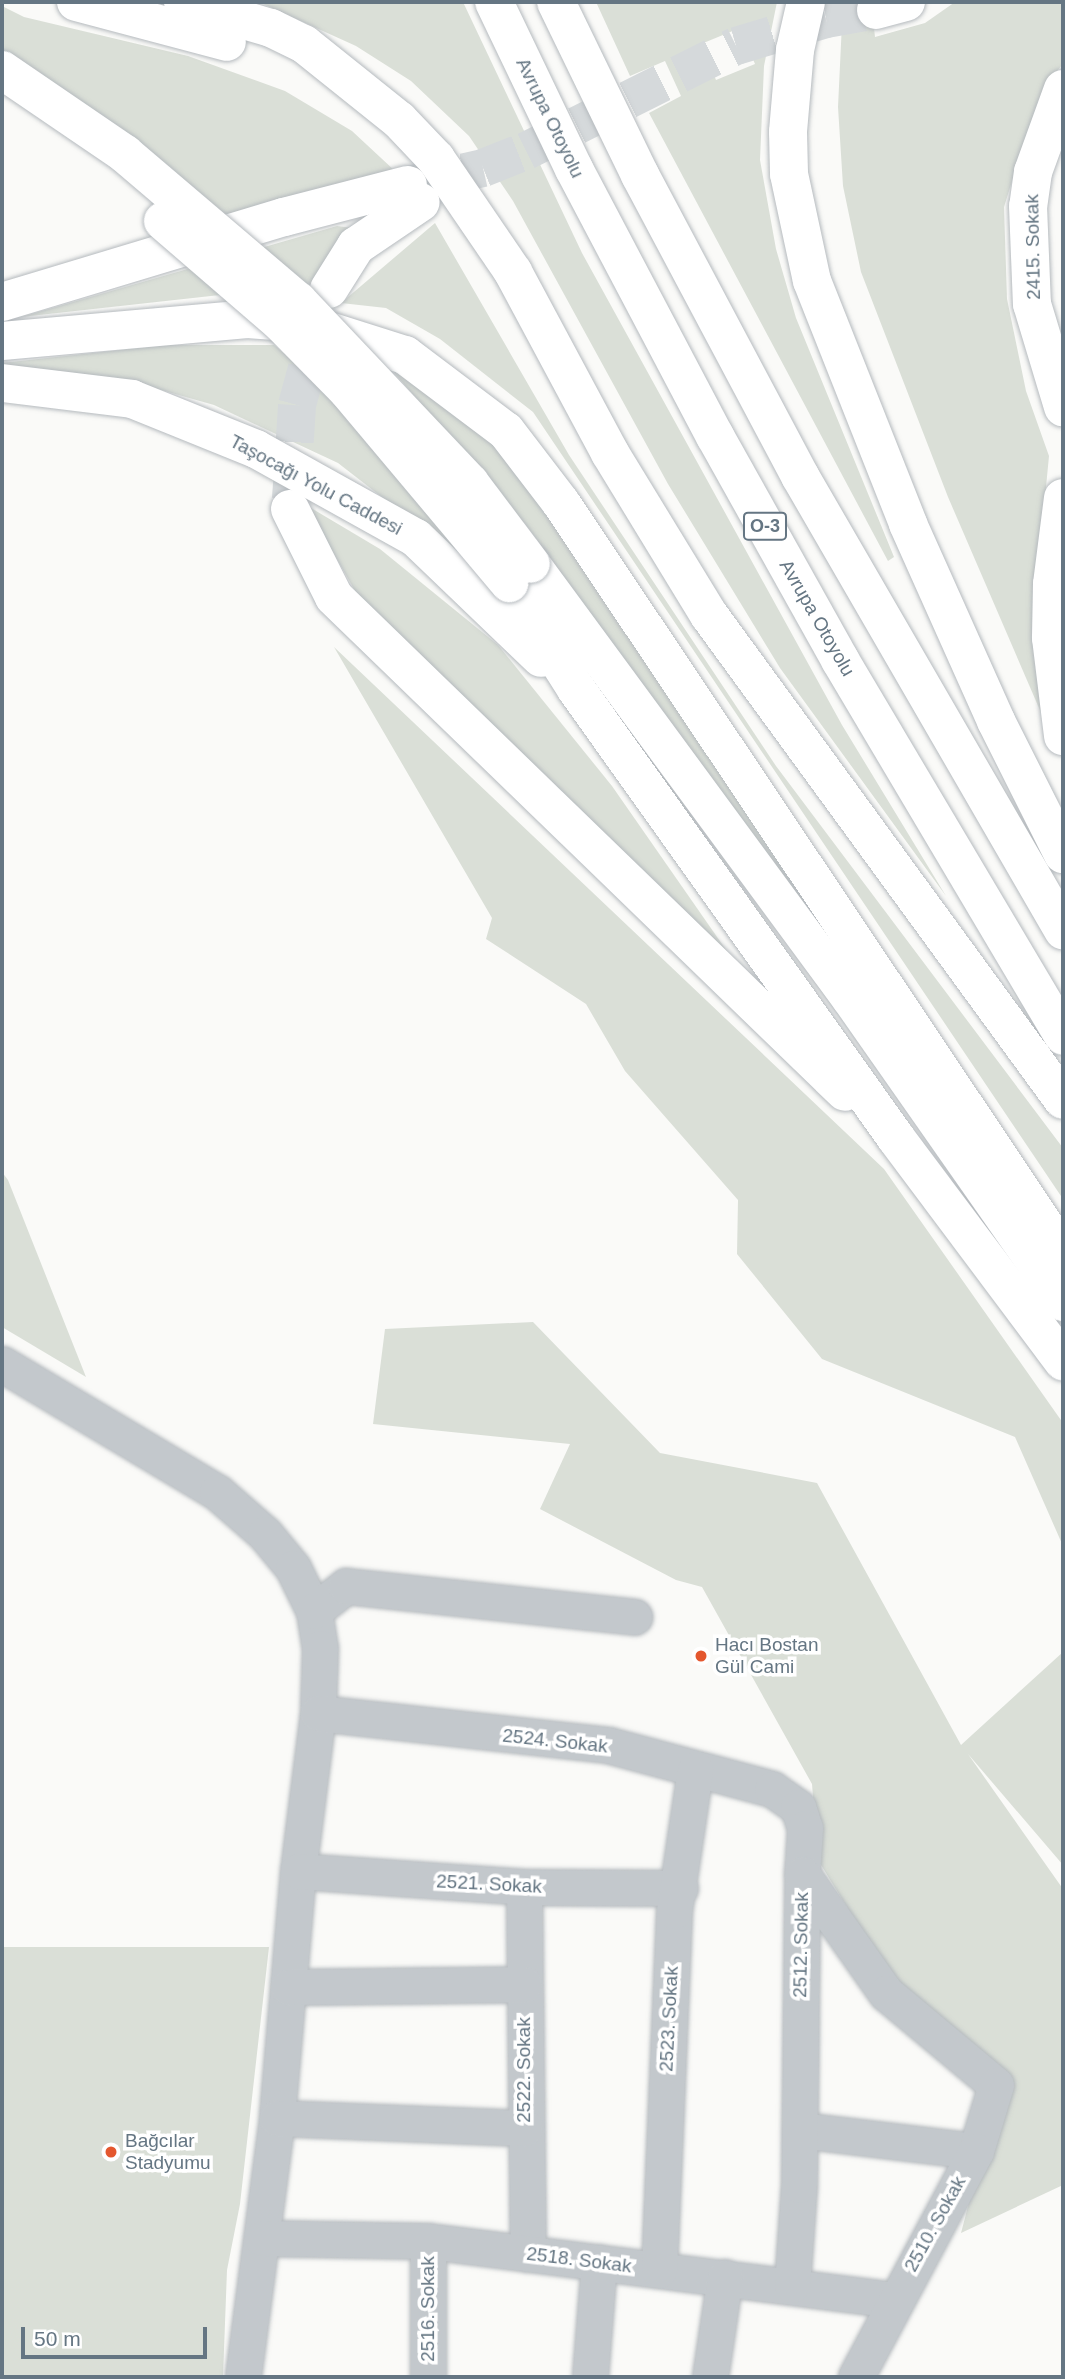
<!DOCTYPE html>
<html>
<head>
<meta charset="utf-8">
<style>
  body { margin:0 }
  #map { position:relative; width:1065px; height:2379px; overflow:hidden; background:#fafaf8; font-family:Arial,sans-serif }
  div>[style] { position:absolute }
  .green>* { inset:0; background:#dadfd7 }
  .major-tunnel>* { height:38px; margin-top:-19px; transform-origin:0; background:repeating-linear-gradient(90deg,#d5d9db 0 38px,transparent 0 57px) }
  .roads { filter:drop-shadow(0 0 2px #b5babe) drop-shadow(0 0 2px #b5babe) }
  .minor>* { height:35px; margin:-17.5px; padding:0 17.5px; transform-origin:17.5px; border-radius:17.5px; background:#c3c8cc }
  .major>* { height:38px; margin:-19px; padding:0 19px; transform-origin:19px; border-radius:19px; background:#fff }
  .highway>* { height:38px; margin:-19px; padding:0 19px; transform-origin:19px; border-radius:19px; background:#fff }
  .bridges { filter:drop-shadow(0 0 2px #b5babe) drop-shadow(0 0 2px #b5babe) }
  .major-bridge>* { height:38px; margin:-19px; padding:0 19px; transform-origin:19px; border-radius:19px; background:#fff }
  .dots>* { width:19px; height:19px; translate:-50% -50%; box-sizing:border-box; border:4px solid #fff; border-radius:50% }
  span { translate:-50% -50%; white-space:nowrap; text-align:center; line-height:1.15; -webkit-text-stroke:7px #fff; paint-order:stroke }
  .shield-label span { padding:2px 5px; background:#fff; border:2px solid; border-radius:5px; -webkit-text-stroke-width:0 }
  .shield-label { font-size:18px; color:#657683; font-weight:700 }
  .street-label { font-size:19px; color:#657683 }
  .poi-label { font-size:19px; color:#657683 }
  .left { translate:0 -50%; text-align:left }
  .frame { position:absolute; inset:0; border:4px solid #657683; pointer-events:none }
  .scale { position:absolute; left:21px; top:2327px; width:186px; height:32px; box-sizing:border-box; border:4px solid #657683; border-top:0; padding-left:9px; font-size:21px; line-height:24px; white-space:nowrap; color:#657683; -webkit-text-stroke:5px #fff; paint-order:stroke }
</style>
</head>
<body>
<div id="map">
  <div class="green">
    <div style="clip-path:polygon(259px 2px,463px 2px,582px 253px,842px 725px,946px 896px,780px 668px,668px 484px,513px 201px,469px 136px,411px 81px,356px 46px)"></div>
    <div style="clip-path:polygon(evenodd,596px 2px,777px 2px,764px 66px,760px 160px,776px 249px,796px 318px,894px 557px,888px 561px,649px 113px,681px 96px,665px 61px,630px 76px,596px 2px,740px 28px,755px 64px,716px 80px,701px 44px,740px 28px)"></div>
    <div style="clip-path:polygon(843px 2px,871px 2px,875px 37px,925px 23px,955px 2px,1063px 2px,1063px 64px,1052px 77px,1028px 130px,1004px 207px,1007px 299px,1026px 391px,1049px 456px,1038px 570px,1042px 715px,948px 497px,861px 272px,843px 186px,838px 107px)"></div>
    <div style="clip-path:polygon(2px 6px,24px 17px,188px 56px,285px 91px,352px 131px,395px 171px,224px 216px,2px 53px)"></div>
    <div style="clip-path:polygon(435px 223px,569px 455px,776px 766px,1063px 1148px,1063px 1199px,533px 412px,440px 339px,386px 308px,341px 303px)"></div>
    <div style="clip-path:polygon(337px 226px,361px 229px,311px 285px,21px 317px)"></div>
    <div style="clip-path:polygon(165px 345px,274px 345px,316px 380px,418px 494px,463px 560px,338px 463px,214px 405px,126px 380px,2px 371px,2px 363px)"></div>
    <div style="clip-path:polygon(385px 362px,474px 423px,535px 488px,842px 960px,529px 529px)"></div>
    <div style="clip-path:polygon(306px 505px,380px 549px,498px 645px,612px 786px,731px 957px,362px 603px)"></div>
    <div style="clip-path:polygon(334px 647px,884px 1169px,1063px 1423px,1063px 1546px,1015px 1437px,822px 1359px,737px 1254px,738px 1200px,625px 1071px,586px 1004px,486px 939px,492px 918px)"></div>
    <div style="clip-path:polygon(2px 1172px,8px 1180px,86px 1377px,2px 1327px)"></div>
    <div style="clip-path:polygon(533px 1322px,660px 1453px,817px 1483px,961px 1745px,1063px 1652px,1063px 1865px,968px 1754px,1063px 1889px,1063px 2185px,961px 2233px,994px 2107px,904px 2000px,818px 1860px,812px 1784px,702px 1587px,676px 1580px,540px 1509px,570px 1444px,373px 1424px,385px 1329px)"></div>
    <div style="clip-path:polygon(2px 1947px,269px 1947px,240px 2204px,227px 2270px,223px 2377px,2px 2377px)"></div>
  </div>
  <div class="major-tunnel">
    <div style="left:408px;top:185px;width:77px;rotate:-12.8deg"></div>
    <div style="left:483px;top:168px;width:46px;rotate:-21.6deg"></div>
    <div style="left:526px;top:151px;width:235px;rotate:-26.6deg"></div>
    <div style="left:736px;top:46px;width:94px;rotate:-16.7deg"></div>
    <div style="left:826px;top:19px;width:51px;rotate:-10.2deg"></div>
    <div style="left:291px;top:499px;width:94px;rotate:-86.3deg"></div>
    <div style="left:297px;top:405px;width:84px;rotate:-74.8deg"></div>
  </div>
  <div class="roads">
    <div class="minor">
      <div style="left:2px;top:1364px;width:250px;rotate:30.8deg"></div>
      <div style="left:217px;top:1492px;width:64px;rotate:41.2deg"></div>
      <div style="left:265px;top:1534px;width:44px;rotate:50.5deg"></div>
      <div style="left:293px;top:1568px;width:48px;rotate:64deg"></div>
      <div style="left:314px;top:1611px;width:37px;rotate:81deg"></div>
      <div style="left:320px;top:1648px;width:65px;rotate:91.8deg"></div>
      <div style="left:318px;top:1713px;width:159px;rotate:97.2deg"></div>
      <div style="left:298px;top:1871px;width:248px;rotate:94.9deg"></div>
      <div style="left:277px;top:2118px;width:261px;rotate:97.5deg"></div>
      <div style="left:314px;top:1611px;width:41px;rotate:-38deg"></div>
      <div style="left:346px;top:1586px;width:290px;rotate:6.1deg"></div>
      <div style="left:318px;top:1713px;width:292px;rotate:6.3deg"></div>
      <div style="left:608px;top:1745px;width:170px;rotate:15deg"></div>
      <div style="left:772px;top:1789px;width:32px;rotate:35deg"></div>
      <div style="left:798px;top:1807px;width:22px;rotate:72deg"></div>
      <div style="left:805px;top:1828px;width:46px;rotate:93.7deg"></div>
      <div style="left:298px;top:1871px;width:227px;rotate:4deg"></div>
      <div style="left:524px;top:1887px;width:156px;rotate:0.4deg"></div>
      <div style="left:524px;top:1887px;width:367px;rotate:89.4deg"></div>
      <div style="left:288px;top:1987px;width:236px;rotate:-0.7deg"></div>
      <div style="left:277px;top:2118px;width:248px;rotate:2.3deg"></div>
      <div style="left:800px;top:2130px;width:177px;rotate:6.8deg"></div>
      <div style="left:262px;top:2238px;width:166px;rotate:1deg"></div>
      <div style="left:428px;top:2241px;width:469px;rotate:7.2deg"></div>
      <div style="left:428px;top:2241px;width:136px;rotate:90deg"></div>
      <div style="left:659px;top:2270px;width:359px;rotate:-87.6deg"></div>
      <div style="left:674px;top:1911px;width:143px;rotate:-81.5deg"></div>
      <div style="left:792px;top:2285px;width:100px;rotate:-86deg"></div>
      <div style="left:799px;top:2185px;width:311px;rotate:-89.4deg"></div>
      <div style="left:802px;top:1874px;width:146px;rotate:54.8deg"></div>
      <div style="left:886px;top:1993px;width:143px;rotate:39.9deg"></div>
      <div style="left:996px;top:2085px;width:69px;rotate:106.9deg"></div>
      <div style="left:976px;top:2151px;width:256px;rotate:118deg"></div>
      <div style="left:590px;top:2377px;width:115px;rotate:-85.5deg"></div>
      <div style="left:710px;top:2377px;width:101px;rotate:-81.5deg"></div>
    </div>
    <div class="major">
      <div style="left:876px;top:10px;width:31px;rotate:-15deg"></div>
      <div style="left:1063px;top:89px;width:88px;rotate:109.9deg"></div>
      <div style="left:1033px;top:172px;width:34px;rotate:98deg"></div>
      <div style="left:1028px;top:206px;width:98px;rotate:87.7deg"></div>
      <div style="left:1032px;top:304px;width:108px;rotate:73.2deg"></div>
      <div style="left:329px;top:289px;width:51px;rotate:-57.9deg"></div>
      <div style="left:356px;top:246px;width:78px;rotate:-34.1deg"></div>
      <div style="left:2px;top:302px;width:295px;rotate:-16.8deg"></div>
      <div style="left:284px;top:217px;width:128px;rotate:-14.5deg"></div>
      <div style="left:2px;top:341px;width:246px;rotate:-5.1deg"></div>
      <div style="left:247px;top:319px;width:57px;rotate:4deg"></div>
      <div style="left:304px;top:323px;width:106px;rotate:17.6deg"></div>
      <div style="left:405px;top:355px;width:126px;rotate:37deg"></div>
      <div style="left:506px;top:431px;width:91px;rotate:52.6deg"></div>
      <div style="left:561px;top:503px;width:902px;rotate:56.2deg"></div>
      <div style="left:2px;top:383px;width:131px;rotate:7deg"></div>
      <div style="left:132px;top:399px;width:134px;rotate:22deg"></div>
      <div style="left:256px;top:449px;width:183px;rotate:29.1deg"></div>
      <div style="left:416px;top:538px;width:173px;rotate:43.8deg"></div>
      <div style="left:290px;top:509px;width:98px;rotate:63.4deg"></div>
      <div style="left:334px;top:597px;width:711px;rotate:44.09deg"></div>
      <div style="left:531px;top:564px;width:540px;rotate:53.66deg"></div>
      <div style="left:851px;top:999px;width:370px;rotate:55deg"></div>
      <div style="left:509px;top:583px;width:125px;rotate:57.7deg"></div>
      <div style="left:576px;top:689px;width:551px;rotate:54.52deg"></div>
      <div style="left:896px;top:1138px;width:279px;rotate:53.2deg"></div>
    </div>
    <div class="highway">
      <div style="left:76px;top:2px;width:156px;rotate:14.8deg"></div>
      <div style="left:183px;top:2px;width:92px;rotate:16.5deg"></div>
      <div style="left:271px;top:28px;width:37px;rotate:26deg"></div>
      <div style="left:304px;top:44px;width:122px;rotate:38.7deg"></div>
      <div style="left:399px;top:120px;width:54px;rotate:46.5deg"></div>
      <div style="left:436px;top:159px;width:137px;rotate:55.7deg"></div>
      <div style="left:513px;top:272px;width:205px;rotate:61.8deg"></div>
      <div style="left:610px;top:453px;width:190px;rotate:58.6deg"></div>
      <div style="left:709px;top:615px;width:600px;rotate:53.87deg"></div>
      <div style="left:494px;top:2px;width:185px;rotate:64.4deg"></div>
      <div style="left:574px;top:169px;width:302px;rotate:62.2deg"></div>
      <div style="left:715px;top:436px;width:257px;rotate:60.8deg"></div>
      <div style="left:840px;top:660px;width:437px;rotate:59.3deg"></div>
      <div style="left:556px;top:2px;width:192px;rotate:64.1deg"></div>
      <div style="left:640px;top:175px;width:341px;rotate:62deg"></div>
      <div style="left:800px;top:476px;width:525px;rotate:59.92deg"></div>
      <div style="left:806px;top:2px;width:49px;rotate:102.9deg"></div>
      <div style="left:795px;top:50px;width:82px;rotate:94.9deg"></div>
      <div style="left:788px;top:132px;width:42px;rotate:88.6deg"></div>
      <div style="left:789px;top:174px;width:109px;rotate:77.9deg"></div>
      <div style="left:812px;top:281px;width:261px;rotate:68.4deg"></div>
      <div style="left:908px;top:524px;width:216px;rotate:65.9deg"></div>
      <div style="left:996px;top:721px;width:149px;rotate:63.3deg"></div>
      <div style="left:1063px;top:498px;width:87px;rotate:97.3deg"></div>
      <div style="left:1052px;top:584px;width:54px;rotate:91.1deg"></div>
      <div style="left:1051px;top:638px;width:99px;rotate:83deg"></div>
    </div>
  </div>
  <div class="bridges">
    <div class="major-bridge">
      <div style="left:2px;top:70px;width:149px;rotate:34.3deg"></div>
      <div style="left:125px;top:154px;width:227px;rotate:40.4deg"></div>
      <div style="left:298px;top:301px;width:250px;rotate:46.6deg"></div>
      <div style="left:470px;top:483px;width:101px;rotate:53deg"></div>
      <div style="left:163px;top:221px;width:156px;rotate:40.8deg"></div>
      <div style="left:281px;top:323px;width:95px;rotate:45.4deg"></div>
      <div style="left:348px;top:391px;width:251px;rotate:50deg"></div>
    </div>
  </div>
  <div class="dots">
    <div style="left:701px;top:1656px;background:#e4572e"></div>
    <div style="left:111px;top:2152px;background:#e4572e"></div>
  </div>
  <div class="shield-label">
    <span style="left:765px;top:526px">O-3</span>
  </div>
  <div class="street-label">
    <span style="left:550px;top:118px;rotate:64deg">Avrupa Otoyolu</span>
    <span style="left:1033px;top:247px;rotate:-91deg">2415. Sokak</span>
    <span style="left:316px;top:485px;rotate:28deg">Taşocağı Yolu Caddesi</span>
    <span style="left:817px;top:618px;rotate:60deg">Avrupa Otoyolu</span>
    <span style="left:555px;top:1741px;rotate:6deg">2524. Sokak</span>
    <span style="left:489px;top:1884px;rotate:3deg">2521. Sokak</span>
    <span style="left:801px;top:1945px;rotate:-89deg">2512. Sokak</span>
    <span style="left:669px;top:2019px;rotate:-87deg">2523. Sokak</span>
    <span style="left:524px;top:2070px;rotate:-90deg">2522. Sokak</span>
    <span style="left:935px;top:2224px;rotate:-61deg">2510. Sokak</span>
    <span style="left:579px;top:2260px;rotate:7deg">2518. Sokak</span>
    <span style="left:428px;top:2309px;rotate:-90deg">2516. Sokak</span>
  </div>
  <div class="poi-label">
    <span class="left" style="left:715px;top:1656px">Hacı Bostan<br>Gül Cami</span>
    <span class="left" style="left:125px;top:2152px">Bağcılar<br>Stadyumu</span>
  </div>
  <div class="frame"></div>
  <div class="scale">50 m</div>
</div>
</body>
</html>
